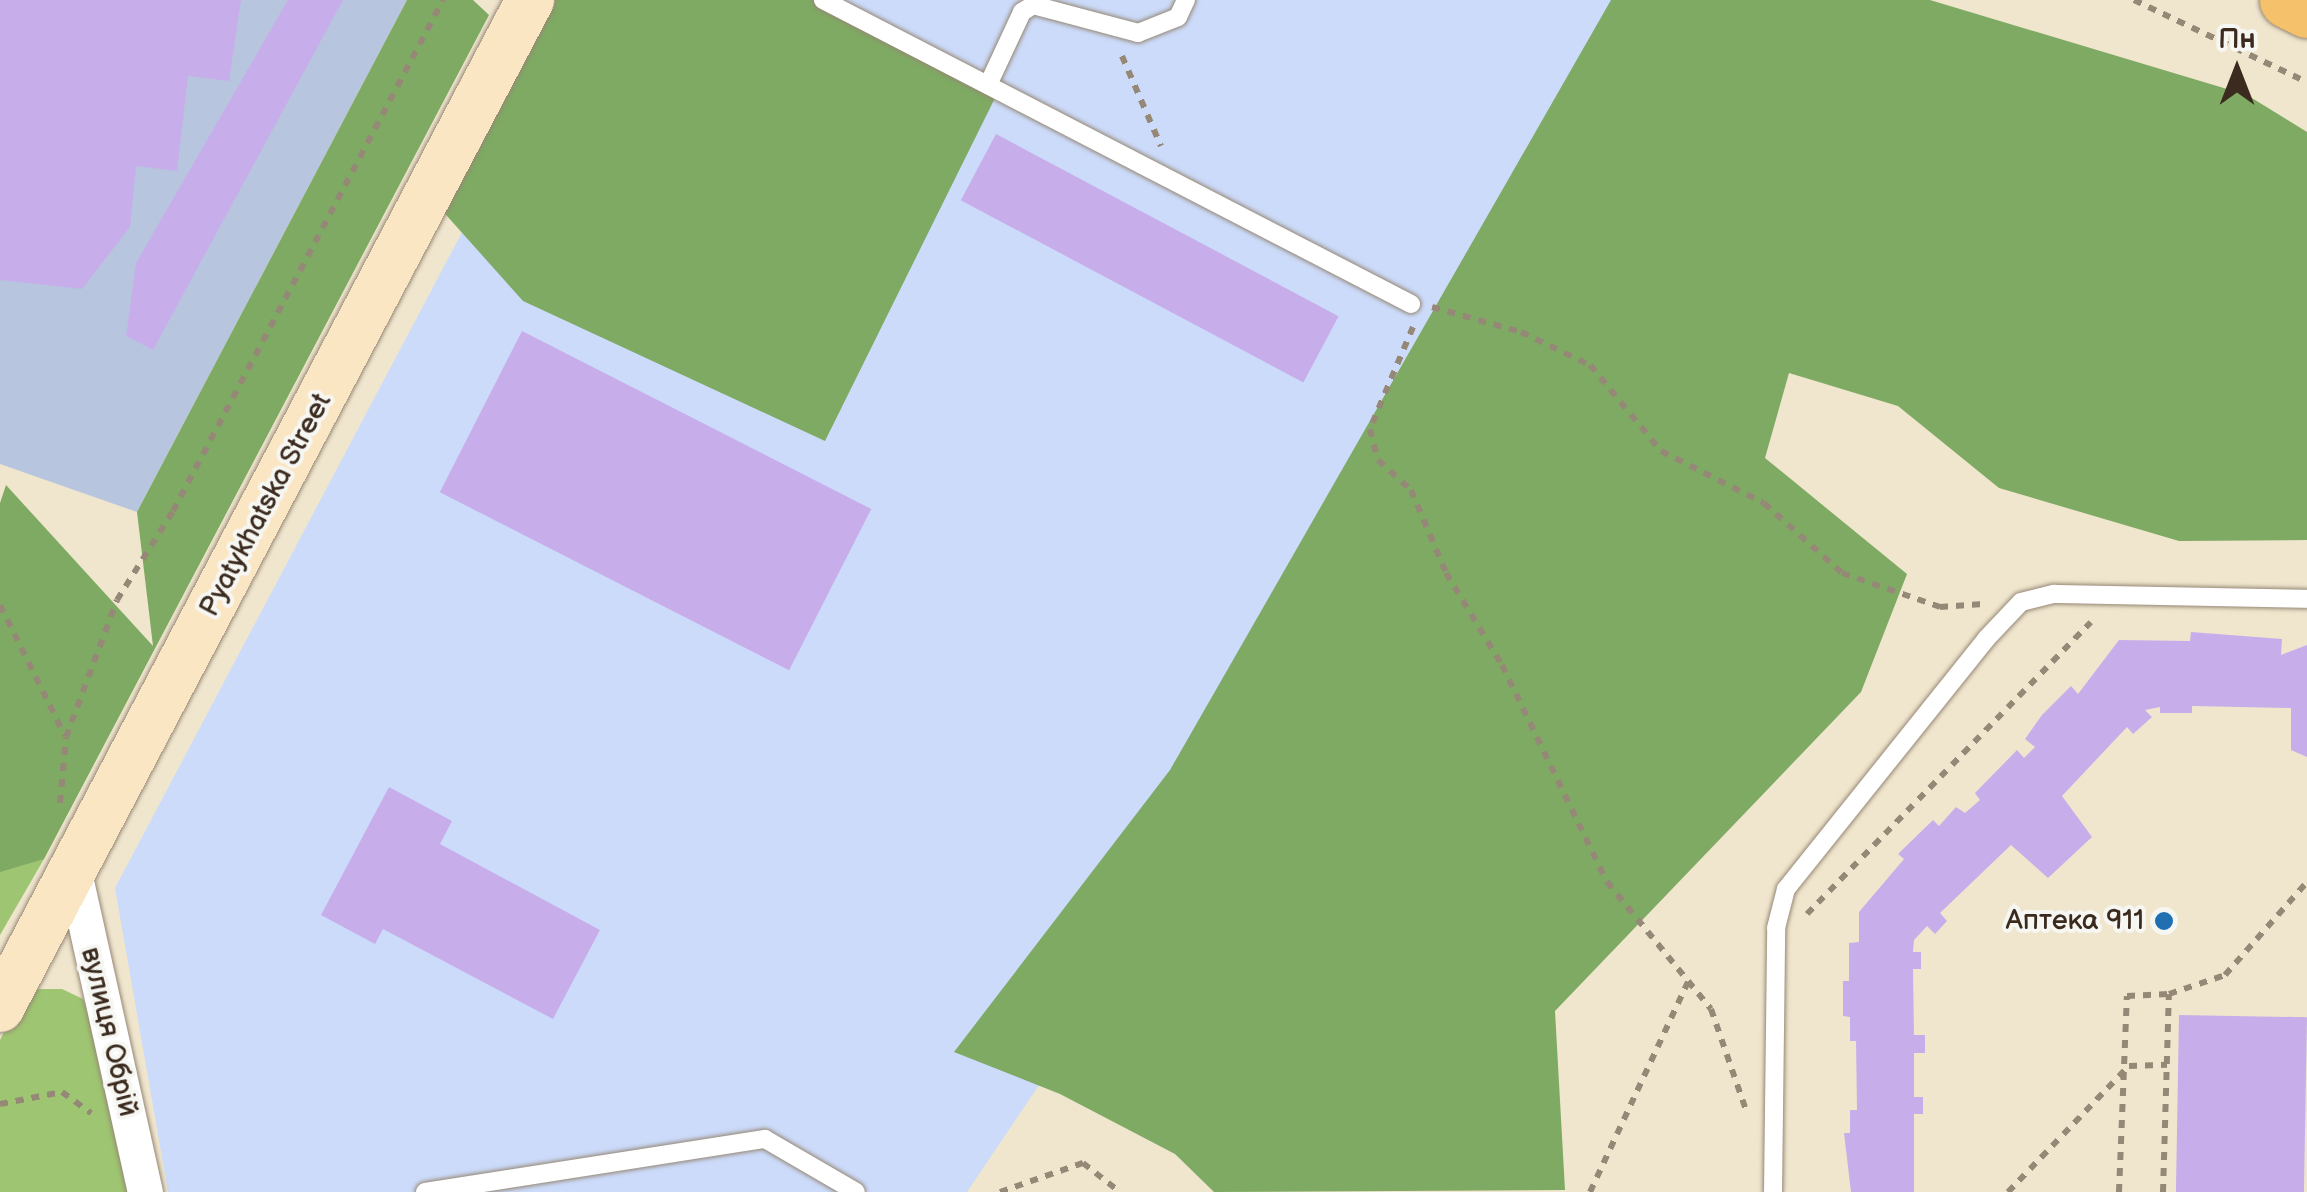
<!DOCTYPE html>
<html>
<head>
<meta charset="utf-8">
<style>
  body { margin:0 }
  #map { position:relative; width:2307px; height:1192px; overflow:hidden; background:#f0e6ce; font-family:"Balsamiq Sans",sans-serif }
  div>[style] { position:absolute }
  .built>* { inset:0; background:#ccdbfa }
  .industrial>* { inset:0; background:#b8c5de }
  .green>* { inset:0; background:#9ec571 }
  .forest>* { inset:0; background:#7eaa63 }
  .building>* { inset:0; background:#c7aeeb; transform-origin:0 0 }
  .path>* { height:6px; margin-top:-3px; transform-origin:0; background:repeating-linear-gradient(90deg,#968876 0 8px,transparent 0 16px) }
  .roads { filter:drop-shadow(0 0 2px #968876) drop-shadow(0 0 2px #968876) }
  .lane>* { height:18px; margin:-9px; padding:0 9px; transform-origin:9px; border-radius:9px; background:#fff }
  .street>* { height:35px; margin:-17.5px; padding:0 17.5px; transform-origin:17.5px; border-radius:17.5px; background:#fff }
  .secondary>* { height:48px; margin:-24px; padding:0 24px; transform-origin:24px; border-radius:24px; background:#fbe6c4 }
  .primary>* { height:55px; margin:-27.5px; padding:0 27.5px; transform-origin:27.5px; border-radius:27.5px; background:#f5c16b }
  .dots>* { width:28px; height:28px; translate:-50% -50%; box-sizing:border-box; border:5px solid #f6f6f2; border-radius:50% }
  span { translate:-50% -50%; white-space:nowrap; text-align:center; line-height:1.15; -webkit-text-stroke:8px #f6f6f2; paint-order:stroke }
  .street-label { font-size:28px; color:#3b2a1e }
  .poi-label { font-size:28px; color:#3b2a1e }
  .right { translate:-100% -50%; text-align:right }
  .north { position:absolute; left:2187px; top:20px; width:100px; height:100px; -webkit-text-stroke:8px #f6f6f2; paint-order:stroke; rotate:0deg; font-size:28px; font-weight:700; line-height:40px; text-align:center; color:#3b2a1e }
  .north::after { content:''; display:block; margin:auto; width:35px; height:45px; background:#3b2a1e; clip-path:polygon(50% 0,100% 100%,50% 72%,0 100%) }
</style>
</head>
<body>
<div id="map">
  <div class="built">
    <div style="clip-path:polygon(585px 0,1652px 0,1087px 1014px,967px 1192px,168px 1192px,115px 888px)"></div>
  </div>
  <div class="industrial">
    <div style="clip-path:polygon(0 0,407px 0,137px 512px,0 464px)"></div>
  </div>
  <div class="green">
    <div style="clip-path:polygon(0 757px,44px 859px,0 935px)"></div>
    <div style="clip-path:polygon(39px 989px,62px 989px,83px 999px,102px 1038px,138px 1192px,0 1192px,0 1040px,23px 995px)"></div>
  </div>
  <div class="forest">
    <div style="clip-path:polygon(407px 0,473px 0,489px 15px,44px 859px,0 872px,0 503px,6px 485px,153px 646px,137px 512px)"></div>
    <div style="clip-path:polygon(536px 0,813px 0,995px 98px,825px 441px,523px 301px,439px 207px)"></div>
    <div style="clip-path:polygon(1611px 0,1930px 0,2247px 95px,2307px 132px,2307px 540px,2179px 541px,1999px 488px,1898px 406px,1789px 373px,1765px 458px,1907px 574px,1861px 692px,1555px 1011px,1565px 1190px,1214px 1192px,1175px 1154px,1060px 1094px,954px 1052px,1170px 770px)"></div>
  </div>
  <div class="building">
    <div style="clip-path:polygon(0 0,241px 0,229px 81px,188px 76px,177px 171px,136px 166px,130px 227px,82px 289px,0 280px)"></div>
    <div style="clip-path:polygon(288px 0,343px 0,153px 350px,126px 336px,136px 263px)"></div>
    <div style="left:996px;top:134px;width:388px;height:75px;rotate:28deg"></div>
    <div style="left:522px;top:331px;width:392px;height:181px;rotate:27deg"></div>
    <div style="clip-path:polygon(2191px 632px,2282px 639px,2281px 655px,2307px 645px,2307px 757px,2291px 750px,2291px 708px,2192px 706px,2192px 713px,2160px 713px,2160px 707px,2145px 710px,2152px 717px,2133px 734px,2127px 727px,2062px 796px,2092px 837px,2048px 878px,2011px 845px,1940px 913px,1947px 921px,1935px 934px,1927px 926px,1914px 940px,1913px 952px,1921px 952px,1921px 969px,1913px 969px,1914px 1035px,1925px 1035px,1925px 1053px,1914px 1053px,1914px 1097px,1923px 1097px,1923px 1114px,1914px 1114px,1914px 1192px,1851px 1192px,1844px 1133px,1850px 1133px,1850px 1110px,1857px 1110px,1856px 1041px,1850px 1041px,1850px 1017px,1843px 1016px,1843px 981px,1849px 981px,1849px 943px,1859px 942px,1859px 912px,1904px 859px,1898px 854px,1933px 820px,1939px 826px,1956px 807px,1965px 813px,1980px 800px,1975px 793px,2017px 750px,2024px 758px,2035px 747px,2025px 739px,2042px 715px,2071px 686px,2078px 694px,2119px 640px,2190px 641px)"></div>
    <div style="clip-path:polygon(389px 787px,452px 821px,440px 844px,600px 930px,553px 1019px,383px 929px,375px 944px,321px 915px)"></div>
    <div style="left:2179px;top:1015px;width:128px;height:177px;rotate:1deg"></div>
  </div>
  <div class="path">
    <div style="left:2134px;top:0;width:191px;rotate:25.4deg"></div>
    <div style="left:1122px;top:56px;width:98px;rotate:66.6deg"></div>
    <div style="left:1432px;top:307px;width:92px;rotate:15.7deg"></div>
    <div style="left:1521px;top:332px;width:76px;rotate:25.6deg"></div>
    <div style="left:1590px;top:365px;width:112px;rotate:50.5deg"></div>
    <div style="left:1661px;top:451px;width:115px;rotate:26.8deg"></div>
    <div style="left:1764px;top:503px;width:105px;rotate:41.9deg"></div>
    <div style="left:1842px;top:573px;width:104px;rotate:19.1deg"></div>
    <div style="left:1940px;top:607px;width:43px;rotate:-4deg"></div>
    <div style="left:1413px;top:327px;width:111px;rotate:112.9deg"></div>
    <div style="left:1370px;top:429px;width:32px;rotate:76deg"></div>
    <div style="left:1378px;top:460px;width:45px;rotate:42.3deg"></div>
    <div style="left:1411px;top:490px;width:90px;rotate:67.1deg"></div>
    <div style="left:1446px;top:573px;width:108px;rotate:58.7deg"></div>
    <div style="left:1502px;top:665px;width:241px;rotate:64.2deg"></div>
    <div style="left:1607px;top:882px;width:164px;rotate:50.7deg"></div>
    <div style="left:1711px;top:1009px;width:107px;rotate:70.9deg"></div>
    <div style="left:0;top:605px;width:146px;rotate:63.6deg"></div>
    <div style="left:60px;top:803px;width:66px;rotate:-84.8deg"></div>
    <div style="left:66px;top:737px;width:146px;rotate:-69.6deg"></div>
    <div style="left:117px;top:600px;width:105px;rotate:-57.8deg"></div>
    <div style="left:173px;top:511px;width:578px;rotate:-62.15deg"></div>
    <div style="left:1807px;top:914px;width:407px;rotate:-45.8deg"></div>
    <div style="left:0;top:1104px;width:63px;rotate:-11deg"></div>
    <div style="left:62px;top:1092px;width:36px;rotate:36deg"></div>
    <div style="left:1000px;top:1192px;width:88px;rotate:-19.3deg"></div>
    <div style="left:1083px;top:1163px;width:47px;rotate:38.1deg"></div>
    <div style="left:1590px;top:1192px;width:232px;rotate:-65deg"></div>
    <div style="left:2008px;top:1192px;width:175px;rotate:-46.2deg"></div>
    <div style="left:2129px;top:1066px;width:38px;rotate:-2deg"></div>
    <div style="left:2119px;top:1192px;width:196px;rotate:-87.7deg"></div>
    <div style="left:2127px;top:996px;width:42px;rotate:-2.7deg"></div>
    <div style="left:2169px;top:994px;width:59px;rotate:-18.7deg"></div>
    <div style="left:2225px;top:975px;width:124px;rotate:-48.6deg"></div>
    <div style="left:2163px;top:1192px;width:198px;rotate:-88.3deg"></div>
  </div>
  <div class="roads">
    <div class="lane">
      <div style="left:823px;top:0;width:662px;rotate:27.34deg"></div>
      <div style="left:988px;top:85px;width:81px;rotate:-65deg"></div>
      <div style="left:1022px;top:12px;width:13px;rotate:-32deg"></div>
      <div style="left:1033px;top:5px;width:109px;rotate:14.9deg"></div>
      <div style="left:1138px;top:33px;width:43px;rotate:-21.8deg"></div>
      <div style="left:1178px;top:17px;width:19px;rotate:-65deg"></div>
      <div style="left:425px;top:1192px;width:344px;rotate:-8.9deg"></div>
      <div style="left:765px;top:1139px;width:105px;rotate:30.2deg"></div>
      <div style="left:1773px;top:1192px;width:264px;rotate:-89.3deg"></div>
      <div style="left:1776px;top:928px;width:40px;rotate:-75.6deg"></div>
      <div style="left:1786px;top:889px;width:320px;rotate:-51.3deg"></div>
      <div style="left:1986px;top:639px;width:51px;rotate:-46.6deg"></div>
      <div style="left:2021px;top:602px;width:34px;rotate:-14deg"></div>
      <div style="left:2054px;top:594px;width:253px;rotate:1.1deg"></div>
    </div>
    <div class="street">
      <div style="left:74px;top:872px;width:328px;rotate:77.5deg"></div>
    </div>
    <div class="secondary">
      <div style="left:0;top:1008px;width:1139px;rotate:-62.26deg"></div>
    </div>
    <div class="primary">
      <div style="left:2287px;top:0;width:22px;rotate:27deg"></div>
    </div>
  </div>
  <div class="dots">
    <div style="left:2164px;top:921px;background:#1f6fb2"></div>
  </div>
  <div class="street-label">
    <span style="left:266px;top:505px;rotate:-62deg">Pyatykhatska Street</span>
    <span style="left:109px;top:1032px;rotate:77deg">вулиця Обрій</span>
  </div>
  <div class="poi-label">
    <span class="right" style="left:2144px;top:921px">Аптека 911</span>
  </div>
  <div class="north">Пн</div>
</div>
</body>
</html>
